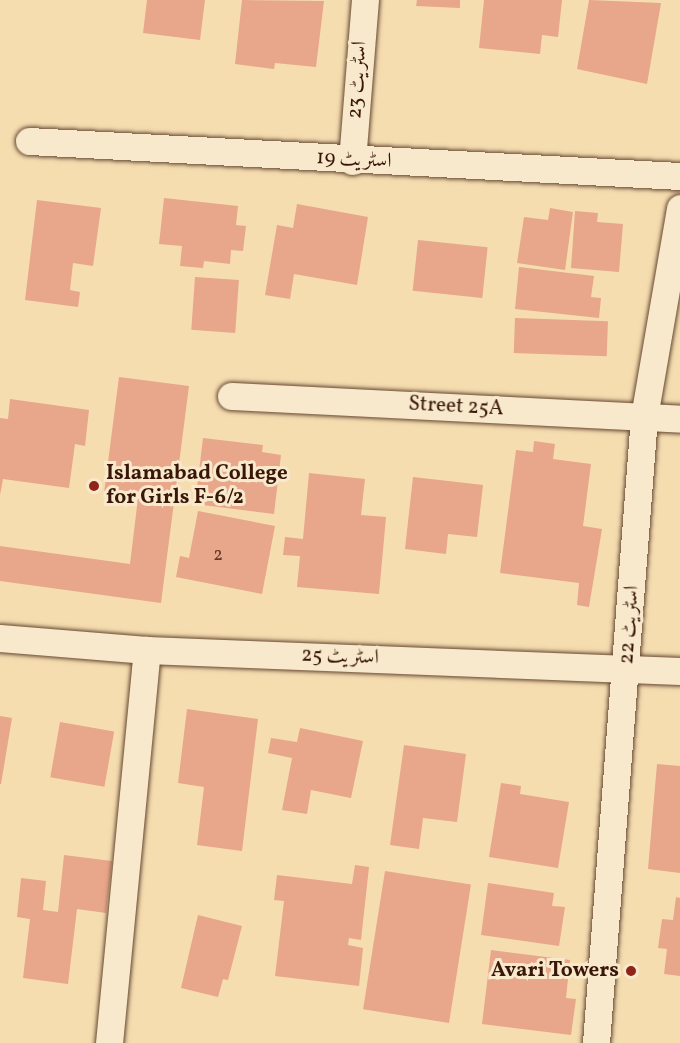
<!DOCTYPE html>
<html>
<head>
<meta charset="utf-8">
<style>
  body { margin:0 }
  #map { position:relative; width:680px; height:1043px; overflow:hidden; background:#f5ddb0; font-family:Vollkorn,Amiri,serif }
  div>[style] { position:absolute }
  .building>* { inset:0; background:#e8a68a; transform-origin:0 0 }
  .roads { filter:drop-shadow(0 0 2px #674832) drop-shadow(0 0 2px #674832) }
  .street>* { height:27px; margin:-13.5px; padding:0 13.5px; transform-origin:13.5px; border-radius:13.5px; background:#f8e9cc }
  .dots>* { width:16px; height:16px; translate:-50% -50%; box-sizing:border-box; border:3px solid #f8e9cc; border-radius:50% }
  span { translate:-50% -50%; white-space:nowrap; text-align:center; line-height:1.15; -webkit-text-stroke:6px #f8e9cc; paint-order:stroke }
  .number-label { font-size:18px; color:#643a28 }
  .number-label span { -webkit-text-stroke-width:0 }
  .street-label { font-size:21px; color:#381608 }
  .poi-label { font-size:21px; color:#381608; font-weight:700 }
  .left { translate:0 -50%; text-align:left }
  .right { translate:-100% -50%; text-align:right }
</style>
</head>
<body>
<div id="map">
  <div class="building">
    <div style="clip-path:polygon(147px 0,205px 0,200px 40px,143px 33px)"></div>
    <div style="clip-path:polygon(242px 0,324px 1px,316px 67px,275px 63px,274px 69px,235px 64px)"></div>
    <div style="clip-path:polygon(417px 0,460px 0,460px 8px,416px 6px)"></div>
    <div style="clip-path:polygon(484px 0,562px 0,558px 37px,542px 35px,540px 54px,479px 48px)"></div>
    <div style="clip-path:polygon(589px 0,661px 3px,647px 84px,577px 69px)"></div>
    <div style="clip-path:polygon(164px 198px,238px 206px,236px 225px,246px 226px,243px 251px,231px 250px,230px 264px,204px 261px,203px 268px,180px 266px,182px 246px,159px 244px)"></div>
    <div style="clip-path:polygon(37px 200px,101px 208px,93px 266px,73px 263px,70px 290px,80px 292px,78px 307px,25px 300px)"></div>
    <div style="clip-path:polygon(297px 204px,368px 217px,357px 285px,294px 274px,290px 299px,265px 295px,277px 225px,293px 228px)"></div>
    <div style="clip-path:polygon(550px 208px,573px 212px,565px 270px,517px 263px,524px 217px,548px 220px)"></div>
    <div style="clip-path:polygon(575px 211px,598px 213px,597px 222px,623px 224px,619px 272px,571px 268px)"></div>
    <div style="left:418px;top:240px;width:70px;height:51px;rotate:6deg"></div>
    <div style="clip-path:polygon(519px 267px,594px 276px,591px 297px,601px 298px,599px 318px,515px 309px)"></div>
    <div style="left:195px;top:277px;width:44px;height:53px;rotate:4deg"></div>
    <div style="left:515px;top:318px;width:93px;height:35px;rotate:2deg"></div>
    <div style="clip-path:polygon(119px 377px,189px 386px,161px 603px,0 581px,0 546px,130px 564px,138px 498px,104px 493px)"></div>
    <div style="clip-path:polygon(10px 399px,89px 410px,85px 446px,75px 444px,69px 488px,3px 479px,0 495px,0 418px,8px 419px)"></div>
    <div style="clip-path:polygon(203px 438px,263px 445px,262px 452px,281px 455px,274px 514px,195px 504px)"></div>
    <div style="clip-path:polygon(534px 441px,555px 444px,553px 459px,591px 464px,583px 526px,602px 529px,589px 607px,577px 605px,579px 583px,500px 573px,516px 450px,533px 452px)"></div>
    <div style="clip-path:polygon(309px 473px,365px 479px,361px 515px,386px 517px,379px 594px,297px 587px,300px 556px,283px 555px,285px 537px,303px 539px)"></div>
    <div style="clip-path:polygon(413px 477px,483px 485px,477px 537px,448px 534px,446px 554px,405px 549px)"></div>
    <div style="clip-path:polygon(198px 511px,275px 526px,262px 594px,176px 577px,180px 556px,189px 558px)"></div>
    <div style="clip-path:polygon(187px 709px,258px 719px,242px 851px,197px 845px,204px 787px,178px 783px)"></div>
    <div style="clip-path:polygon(0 716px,12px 718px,1px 784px,0 784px)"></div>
    <div style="left:60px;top:722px;width:55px;height:56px;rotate:10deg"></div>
    <div style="clip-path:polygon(300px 728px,363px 741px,351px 798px,311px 790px,307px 814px,282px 810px,292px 758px,268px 753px,271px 738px,297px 742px)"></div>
    <div style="clip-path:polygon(404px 745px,466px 754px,457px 822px,423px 818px,419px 849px,390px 845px)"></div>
    <div style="clip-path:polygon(657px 764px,680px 766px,680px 873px,648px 869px)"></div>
    <div style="clip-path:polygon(501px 783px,521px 786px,520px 794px,569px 802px,558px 868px,489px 857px)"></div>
    <div style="clip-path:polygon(64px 855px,112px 861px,106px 913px,77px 909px,68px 984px,23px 978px,30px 919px,17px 917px,21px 878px,46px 881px,43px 910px,58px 912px)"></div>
    <div style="clip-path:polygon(355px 865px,369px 867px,361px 940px,349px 938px,348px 945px,363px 948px,359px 986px,275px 976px,284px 901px,274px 900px,277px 875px,352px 884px)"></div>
    <div style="left:385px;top:871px;width:87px;height:140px;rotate:9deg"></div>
    <div style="clip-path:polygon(488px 883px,554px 893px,552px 906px,565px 907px,559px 946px,481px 935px)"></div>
    <div style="clip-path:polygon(676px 897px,680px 898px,680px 976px,664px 974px,667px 949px,658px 948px,662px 919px,673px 920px)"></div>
    <div style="clip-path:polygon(198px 915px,242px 926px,228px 980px,223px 979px,218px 997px,181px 988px)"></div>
    <div style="clip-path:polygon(491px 950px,570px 960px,566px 998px,576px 999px,571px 1035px,482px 1024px)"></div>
  </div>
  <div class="roads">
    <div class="street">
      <div style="left:29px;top:141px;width:652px;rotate:3.08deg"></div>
      <div style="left:352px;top:161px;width:162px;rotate:-85.4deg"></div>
      <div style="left:231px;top:396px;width:450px;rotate:2.9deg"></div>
      <div style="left:0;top:638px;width:147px;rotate:4.7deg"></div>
      <div style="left:147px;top:650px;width:533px;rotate:2.26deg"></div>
      <div style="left:109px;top:1043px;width:395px;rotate:-84.5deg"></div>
      <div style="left:596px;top:1043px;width:628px;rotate:-85.62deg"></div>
      <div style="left:644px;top:417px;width:212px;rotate:-80.2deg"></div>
    </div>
  </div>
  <div class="dots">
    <div style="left:94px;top:486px;background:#8f2418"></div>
    <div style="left:631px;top:971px;background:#8f2418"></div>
  </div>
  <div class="number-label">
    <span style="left:218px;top:556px">2</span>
  </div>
  <div class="street-label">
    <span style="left:358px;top:80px;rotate:-86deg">اسٹریٹ 23</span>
    <span style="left:354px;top:160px;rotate:3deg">اسٹریٹ 19</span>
    <span style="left:456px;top:407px;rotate:3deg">Street 25A</span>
    <span style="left:630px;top:625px;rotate:-86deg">اسٹریٹ 22</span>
    <span style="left:340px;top:657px;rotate:2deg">اسٹریٹ 25</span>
  </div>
  <div class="poi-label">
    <span class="left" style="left:106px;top:486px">Islamabad College<br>for Girls F-6/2</span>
    <span class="right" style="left:619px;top:971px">Avari Towers</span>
  </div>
</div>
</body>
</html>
